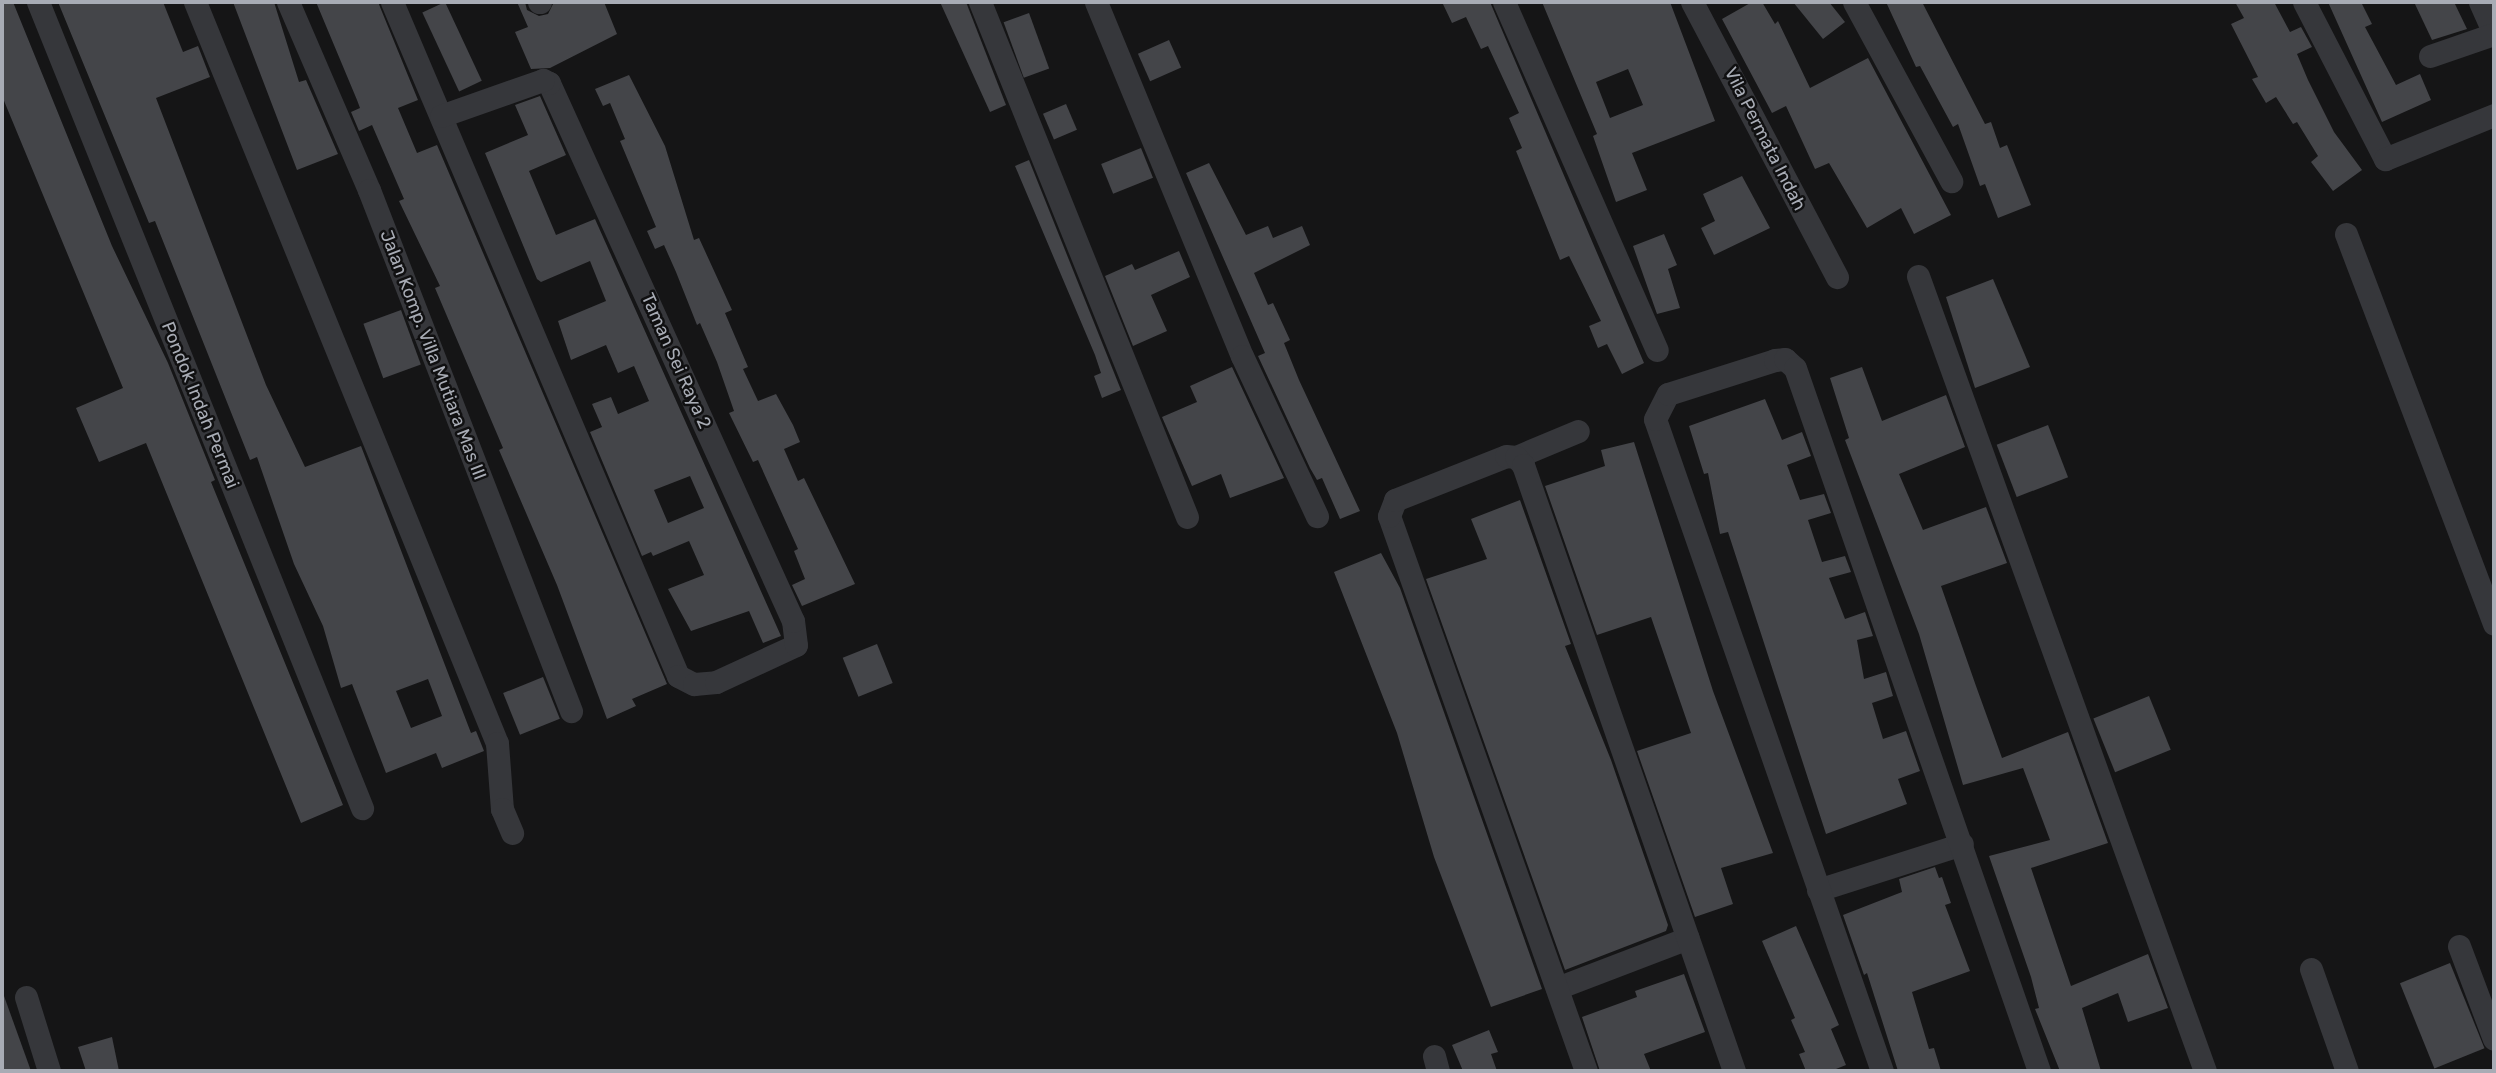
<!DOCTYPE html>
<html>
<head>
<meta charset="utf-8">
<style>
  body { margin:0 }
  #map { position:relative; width:2496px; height:1073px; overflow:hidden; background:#151516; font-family:Rubik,sans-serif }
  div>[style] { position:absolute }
  .building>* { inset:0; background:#444549; transform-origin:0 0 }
  .street>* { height:23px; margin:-11.5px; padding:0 11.5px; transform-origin:11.5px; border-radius:11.5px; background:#36373b }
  span { translate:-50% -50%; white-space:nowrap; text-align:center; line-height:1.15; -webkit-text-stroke:5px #101011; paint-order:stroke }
  .street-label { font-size:18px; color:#a8acb5 }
  .frame { position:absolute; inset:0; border:4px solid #a8acb5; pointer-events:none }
</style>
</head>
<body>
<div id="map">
  <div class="building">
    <div style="clip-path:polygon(2px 2px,13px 2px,112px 246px,168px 363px,215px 480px,211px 482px,343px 805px,301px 823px,146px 443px,99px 462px,76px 408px,123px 388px,2px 96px)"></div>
    <div style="clip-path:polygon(evenodd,58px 2px,163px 2px,183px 52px,198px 46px,210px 77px,156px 98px,266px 385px,305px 467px,361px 446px,471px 733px,476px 731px,484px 751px,442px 768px,436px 753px,386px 773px,352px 684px,341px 688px,323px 626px,294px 564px,257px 457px,250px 460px,155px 221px,149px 223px,58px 2px,428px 679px,442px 716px,411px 728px,396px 691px,428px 679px)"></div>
    <div style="clip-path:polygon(233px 2px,274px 2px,299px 82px,306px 80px,338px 154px,297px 170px)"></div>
    <div style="clip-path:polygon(316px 2px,378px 2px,418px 100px,398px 108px,417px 153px,437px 145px,667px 684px,632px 699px,636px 706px,607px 719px,557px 585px,499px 450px,503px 448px,435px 288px,440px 286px,399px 201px,404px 199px,372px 125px,359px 131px,351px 112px,360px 108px,357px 100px)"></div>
    <div style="left:445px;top:2px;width:87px;height:25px;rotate:65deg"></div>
    <div style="clip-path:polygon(517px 2px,525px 2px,527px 10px,539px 16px,548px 14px,554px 2px,604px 2px,617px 34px,550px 68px,531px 69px,515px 32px,528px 27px)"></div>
    <div style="clip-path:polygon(940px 2px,966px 2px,1006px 105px,990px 112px)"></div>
    <div style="clip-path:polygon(1442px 2px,1490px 2px,1644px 363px,1622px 374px,1607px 344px,1598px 348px,1589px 326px,1601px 321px,1569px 256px,1560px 260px,1516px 151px,1522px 148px,1509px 118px,1519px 113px,1488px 46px,1481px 49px,1466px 17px,1452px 23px)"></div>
    <div style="clip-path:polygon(evenodd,1542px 2px,1670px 2px,1715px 121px,1632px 153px,1647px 190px,1616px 202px,1593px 136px,1597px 134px,1542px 2px,1628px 69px,1643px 105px,1610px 118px,1596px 82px,1628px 69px)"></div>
    <div style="clip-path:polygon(1752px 2px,1762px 2px,1775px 24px,1778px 21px,1810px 88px,1868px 58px,1951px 215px,1914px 234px,1901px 208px,1867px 228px,1829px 163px,1815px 169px,1786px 106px,1772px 113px,1722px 19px)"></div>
    <div style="clip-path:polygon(1793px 2px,1829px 2px,1845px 22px,1823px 39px)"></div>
    <div style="clip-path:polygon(1886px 2px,1922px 2px,1985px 124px,1991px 122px,2000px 148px,2007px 145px,2031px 205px,1998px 218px,1985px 184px,1980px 186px,1958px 124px,1953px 127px,1920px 66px,1916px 67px)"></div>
    <div style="clip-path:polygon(2235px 2px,2274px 2px,2290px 32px,2301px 27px,2312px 47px,2297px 54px,2308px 80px,2334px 132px,2362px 170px,2333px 191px,2311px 162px,2318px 156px,2297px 122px,2293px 124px,2276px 97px,2266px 103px,2252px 79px,2258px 77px,2231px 24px,2244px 18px)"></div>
    <div style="clip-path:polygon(2328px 2px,2361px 2px,2372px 24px,2365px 27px,2396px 85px,2420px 74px,2431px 100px,2382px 122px)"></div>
    <div style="clip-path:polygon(2414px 2px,2454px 2px,2467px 29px,2432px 40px)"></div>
    <div style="left:1029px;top:13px;width:59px;height:27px;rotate:70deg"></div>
    <div style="left:1169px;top:40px;width:30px;height:34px;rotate:66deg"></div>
    <div style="clip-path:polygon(629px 75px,665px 146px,694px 240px,699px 238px,732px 310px,725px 313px,748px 367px,743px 369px,758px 401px,776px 394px,793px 425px,800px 442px,784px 449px,798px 481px,804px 478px,855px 584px,802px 606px,792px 585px,805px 579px,794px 551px,798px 549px,758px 460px,753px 462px,729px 413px,734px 411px,717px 362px,700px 323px,697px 325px,676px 272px,664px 245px,655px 249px,647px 231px,656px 227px,620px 141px,625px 139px,610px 103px,603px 106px,595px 89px)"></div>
    <div style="clip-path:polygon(evenodd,540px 96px,566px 155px,529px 171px,556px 235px,595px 219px,781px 636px,763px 643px,749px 611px,691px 631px,668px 589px,704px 575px,689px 541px,653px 556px,651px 552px,642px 556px,590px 432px,602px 427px,592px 404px,611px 397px,618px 414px,649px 401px,634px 366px,618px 373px,606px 345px,571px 360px,558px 321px,606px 301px,590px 261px,541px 282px,537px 279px,485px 153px,528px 135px,515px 105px,540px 96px,690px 476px,704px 508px,668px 523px,654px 490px,690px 476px)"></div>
    <div style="left:1066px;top:104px;width:28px;height:25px;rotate:67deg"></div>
    <div style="left:1141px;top:148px;width:32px;height:43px;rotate:68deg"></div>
    <div style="clip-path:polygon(1029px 160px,1121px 390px,1102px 398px,1094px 376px,1101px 373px,1095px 355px,1015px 166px)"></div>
    <div style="clip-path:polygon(1209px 163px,1246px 235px,1268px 226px,1273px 238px,1302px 226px,1310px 245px,1254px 273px,1268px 305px,1273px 303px,1290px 340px,1284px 343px,1299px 380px,1360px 511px,1340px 519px,1322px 478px,1317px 480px,1310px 468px,1258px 356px,1265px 353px,1186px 173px)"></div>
    <div style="clip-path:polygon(1742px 176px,1770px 228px,1714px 255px,1701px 228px,1715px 221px,1703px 194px)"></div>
    <div style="clip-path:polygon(1664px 234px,1677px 265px,1668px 269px,1680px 308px,1657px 314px,1633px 246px)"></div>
    <div style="clip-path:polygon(1179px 251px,1190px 277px,1151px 295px,1167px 331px,1133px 346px,1105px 276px,1132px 264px,1135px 270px)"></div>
    <div style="clip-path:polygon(1993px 279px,2030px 367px,1975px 388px,1946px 297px)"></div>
    <div style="left:401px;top:310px;width:58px;height:40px;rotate:70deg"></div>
    <div style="clip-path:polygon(1232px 367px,1284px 478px,1230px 498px,1221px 474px,1192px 486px,1162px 417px,1197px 402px,1190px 386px)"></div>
    <div style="clip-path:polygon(1862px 367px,1882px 421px,1946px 395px,1965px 447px,1899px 474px,1923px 530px,1986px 507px,2007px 563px,1941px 586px,1976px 686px,2002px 758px,2068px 732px,2108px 843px,2031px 868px,2071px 986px,2148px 954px,2168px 1008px,2128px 1022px,2118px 993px,2082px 1008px,2101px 1071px,2060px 1071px,2035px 1009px,2039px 1008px,2031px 977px,1989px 856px,2050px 840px,2023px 768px,1963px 785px,1919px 634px,1845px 440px,1849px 438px,1830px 378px)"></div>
    <div style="clip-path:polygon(1765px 399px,1782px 440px,1802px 432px,1811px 456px,1787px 465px,1800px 500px,1824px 494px,1831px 513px,1808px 520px,1822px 562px,1845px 556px,1851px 572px,1829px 578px,1845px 619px,1865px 612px,1873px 636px,1857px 640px,1864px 679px,1886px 672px,1888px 679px,1893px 696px,1872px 703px,1883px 739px,1906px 731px,1920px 771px,1898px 779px,1907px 804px,1826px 834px,1728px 532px,1720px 534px,1708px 473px,1704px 474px,1689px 426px)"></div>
    <div style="left:2048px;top:425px;width:56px;height:55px;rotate:69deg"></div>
    <div style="clip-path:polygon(1634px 442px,1713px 691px,1773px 853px,1721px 868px,1733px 904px,1695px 917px,1637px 751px,1691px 733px,1651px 617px,1597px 635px,1545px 486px,1605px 466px,1601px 450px)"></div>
    <div style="clip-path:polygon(1520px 500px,1571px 644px,1565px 646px,1611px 760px,1668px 925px,1666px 931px,1565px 970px,1426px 579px,1487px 559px,1471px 519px)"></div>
    <div style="clip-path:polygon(1381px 553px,1400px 588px,1542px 989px,1491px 1007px,1434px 857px,1397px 733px,1334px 572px)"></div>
    <div style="left:877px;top:644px;width:42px;height:37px;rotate:68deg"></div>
    <div style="left:543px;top:677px;width:45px;height:43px;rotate:68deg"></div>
    <div style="left:2149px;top:696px;width:58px;height:60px;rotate:68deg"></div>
    <div style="clip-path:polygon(1935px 867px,1939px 878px,1942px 877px,1951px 903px,1945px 905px,1970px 971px,1912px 992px,1929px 1049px,1934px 1048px,1941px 1071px,1898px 1071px,1867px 973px,1864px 975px,1843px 915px,1902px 892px,1899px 879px)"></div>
    <div style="clip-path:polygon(1796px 926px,1839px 1025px,1831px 1029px,1846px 1065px,1831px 1071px,1806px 1071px,1799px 1054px,1805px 1052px,1791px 1020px,1795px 1018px,1762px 941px)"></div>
    <div style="left:2450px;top:963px;width:92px;height:54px;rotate:68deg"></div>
    <div style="clip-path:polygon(1684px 974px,1705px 1032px,1644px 1054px,1651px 1071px,1600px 1071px,1582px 1017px,1637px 997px,1635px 991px)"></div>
    <div style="clip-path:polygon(2px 996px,4px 996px,31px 1071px,2px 1071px)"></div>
    <div style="clip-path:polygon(1489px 1030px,1498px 1052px,1491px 1054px,1497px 1071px,1463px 1071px,1452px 1045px)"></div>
    <div style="clip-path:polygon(112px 1037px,119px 1071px,86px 1071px,78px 1047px)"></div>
  </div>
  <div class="street">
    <div style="left:38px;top:2px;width:869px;rotate:68.1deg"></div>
    <div style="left:195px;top:2px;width:800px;rotate:67.83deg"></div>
    <div style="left:497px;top:743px;width:66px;rotate:85.7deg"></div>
    <div style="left:502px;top:809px;width:26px;rotate:67deg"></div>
    <div style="left:288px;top:2px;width:205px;rotate:66.7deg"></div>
    <div style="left:369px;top:190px;width:559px;rotate:68.81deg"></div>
    <div style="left:392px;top:2px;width:732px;rotate:67.01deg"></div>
    <div style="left:678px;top:676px;width:18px;rotate:27deg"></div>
    <div style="left:694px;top:684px;width:22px;rotate:-5deg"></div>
    <div style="left:716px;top:682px;width:88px;rotate:-24.8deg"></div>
    <div style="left:796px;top:645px;width:24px;rotate:-97deg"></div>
    <div style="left:793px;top:621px;width:591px;rotate:-114.4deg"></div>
    <div style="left:549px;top:83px;width:7px;rotate:-153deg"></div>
    <div style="left:543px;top:80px;width:108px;rotate:160.6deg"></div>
    <div style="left:539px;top:2px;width:1px"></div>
    <div style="left:980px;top:2px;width:555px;rotate:68.1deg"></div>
    <div style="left:1096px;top:2px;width:383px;rotate:67.6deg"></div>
    <div style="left:1242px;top:356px;width:177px;rotate:64.9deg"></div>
    <div style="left:1504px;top:2px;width:380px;rotate:66.3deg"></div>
    <div style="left:1692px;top:2px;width:311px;rotate:62.2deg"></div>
    <div style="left:1854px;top:2px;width:204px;rotate:61.5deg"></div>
    <div style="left:2304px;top:2px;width:177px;rotate:62.7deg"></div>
    <div style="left:2385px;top:159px;width:118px;rotate:-22deg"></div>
    <div style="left:2480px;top:2px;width:34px;rotate:66deg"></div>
    <div style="left:2430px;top:56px;width:68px;rotate:-19deg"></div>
    <div style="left:2346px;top:234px;width:417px;rotate:69.2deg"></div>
    <div style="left:1918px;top:276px;width:845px;rotate:70.15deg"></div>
    <div style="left:1516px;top:457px;width:67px;rotate:-22.8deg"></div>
    <div style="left:1818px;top:890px;width:151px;rotate:-17.7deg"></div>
    <div style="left:2459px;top:946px;width:99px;rotate:69.4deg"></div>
    <div style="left:2311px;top:969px;width:108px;rotate:70.6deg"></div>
    <div style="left:1557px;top:988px;width:140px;rotate:-20.9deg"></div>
    <div style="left:26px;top:997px;width:77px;rotate:72.7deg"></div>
    <div style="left:1434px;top:1056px;width:16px;rotate:75deg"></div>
    <div style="left:1586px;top:1071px;width:589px;rotate:-109.54deg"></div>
    <div style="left:1389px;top:516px;width:17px;rotate:-69deg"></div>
    <div style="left:1395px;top:500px;width:119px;rotate:-21.6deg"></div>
    <div style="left:1506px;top:456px;width:10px;rotate:6deg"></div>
    <div style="left:1516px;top:457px;width:11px;rotate:49deg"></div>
    <div style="left:1523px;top:465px;width:642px;rotate:70.8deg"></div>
    <div style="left:1882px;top:1071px;width:690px;rotate:-109.2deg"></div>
    <div style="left:1655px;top:419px;width:28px;rotate:-63deg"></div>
    <div style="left:1668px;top:394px;width:112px;rotate:-17.6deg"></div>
    <div style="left:1775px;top:360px;width:10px;rotate:-6deg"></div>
    <div style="left:1785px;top:359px;width:13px;rotate:42deg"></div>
    <div style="left:1795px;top:368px;width:744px;rotate:70.86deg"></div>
  </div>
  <div class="street-label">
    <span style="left:1765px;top:139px;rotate:63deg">Vila Permata Indah</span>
    <span style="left:433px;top:355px;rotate:69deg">Jalan Komp. Villa Mutiara Mas III</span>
    <span style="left:676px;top:361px;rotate:66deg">Taman Sei Raya 2</span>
    <span style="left:200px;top:405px;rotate:68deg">Pondok Indah Permai</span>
  </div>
  <div class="frame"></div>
</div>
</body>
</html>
